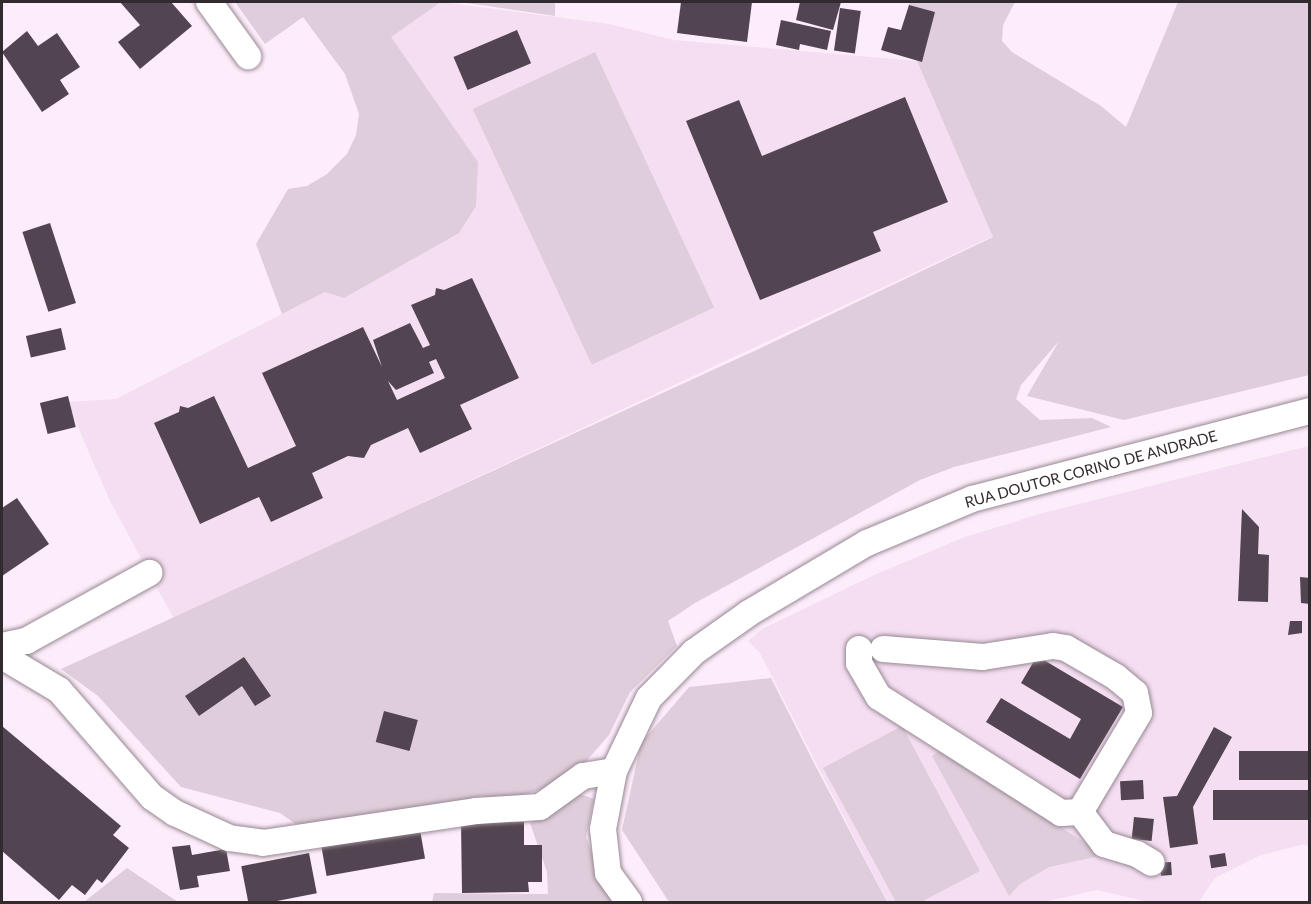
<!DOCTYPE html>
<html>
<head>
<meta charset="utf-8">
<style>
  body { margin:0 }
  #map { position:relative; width:1311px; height:904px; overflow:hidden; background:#fdecfa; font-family:Lato,sans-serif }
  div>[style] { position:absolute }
  .built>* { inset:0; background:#f5def1 }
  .green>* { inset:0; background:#dfcddb; transform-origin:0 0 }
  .building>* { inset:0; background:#524450; transform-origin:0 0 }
  .roads { filter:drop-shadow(0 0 2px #978894) drop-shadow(0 0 2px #978894) }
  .minor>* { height:26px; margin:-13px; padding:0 13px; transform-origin:13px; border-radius:13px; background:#fff }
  span { translate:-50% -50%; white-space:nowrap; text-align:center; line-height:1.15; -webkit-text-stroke:6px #fff; paint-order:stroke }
  .street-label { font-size:15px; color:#312b30 }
  .frame { position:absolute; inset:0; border:3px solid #312b30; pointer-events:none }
</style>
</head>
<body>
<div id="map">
  <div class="built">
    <div style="clip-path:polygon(441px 2px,610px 24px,674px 40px,917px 61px,993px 236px,174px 619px,110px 501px,67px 402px,116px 399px,325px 292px,478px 162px,390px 37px)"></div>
    <div style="clip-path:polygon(1309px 446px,1309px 846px,1304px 844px,1259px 856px,1215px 878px,1199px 902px,1149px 902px,1097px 890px,1043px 902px,887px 902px,760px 653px,748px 641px,762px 629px,872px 576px,962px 538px,1043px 513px)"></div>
  </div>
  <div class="green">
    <div style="clip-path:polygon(235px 2px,441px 2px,391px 37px,478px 162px,476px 206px,459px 233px,344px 298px,325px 292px,282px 314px,256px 244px,288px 189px,307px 186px,327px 174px,347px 154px,356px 135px,359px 114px,345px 74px,303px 17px,265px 44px)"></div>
    <div style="clip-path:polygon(460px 2px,555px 2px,555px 16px)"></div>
    <div style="clip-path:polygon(910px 2px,1015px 2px,1003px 25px,1002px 41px,1012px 52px,1101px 106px,1126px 127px,1178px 2px,1309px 2px,1309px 375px,1124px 420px,1027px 396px,1059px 341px,1021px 385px,1016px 399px,1040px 420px,1092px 418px,1111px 427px,954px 467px,920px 480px,695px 603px,668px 621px,677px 646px,630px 692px,609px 735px,569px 781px,502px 801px,483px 796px,304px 830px,280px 813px,181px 787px,98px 696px,61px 669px,767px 345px,993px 237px,917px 61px,935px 12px,908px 6px)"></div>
    <div style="left:595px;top:52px;width:282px;height:135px;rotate:65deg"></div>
    <div style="clip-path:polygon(771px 678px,815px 765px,887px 902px,669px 902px,622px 830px,641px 743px,689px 687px)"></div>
    <div style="clip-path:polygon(902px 726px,980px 871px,921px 902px,896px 902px,823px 768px)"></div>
    <div style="clip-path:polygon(940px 750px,1104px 855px,1049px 867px,1020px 884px,1009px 896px,932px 756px)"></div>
    <div style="clip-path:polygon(577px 793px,594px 799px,586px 837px,611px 902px,432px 902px,434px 893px,548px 894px,547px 872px,530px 823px)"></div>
    <div style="clip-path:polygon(127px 868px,178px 902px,84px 902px)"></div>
  </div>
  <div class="building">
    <div style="clip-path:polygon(120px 2px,171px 2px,192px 26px,140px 69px,118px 42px,140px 25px)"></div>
    <div style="clip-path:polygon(681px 2px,752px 2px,747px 42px,677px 33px)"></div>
    <div style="clip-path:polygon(800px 2px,841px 2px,833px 30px,796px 20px)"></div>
    <div style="clip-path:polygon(909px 5px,935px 12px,922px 62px,881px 50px,888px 27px,901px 30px)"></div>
    <div style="left:840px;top:8px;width:21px;height:43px;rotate:8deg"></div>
    <div style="clip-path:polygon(781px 20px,831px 31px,827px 50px,800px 44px,799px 50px,776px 45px)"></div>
    <div style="left:517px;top:30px;width:36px;height:69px;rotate:67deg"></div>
    <div style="clip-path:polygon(27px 31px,38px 46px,57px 33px,80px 67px,60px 80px,69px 94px,42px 112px,2px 52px)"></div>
    <div style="clip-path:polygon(905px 97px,948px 202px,873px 232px,881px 251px,760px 300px,686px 121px,739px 100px,762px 156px)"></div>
    <div style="left:50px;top:223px;width:84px;height:29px;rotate:72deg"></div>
    <div style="clip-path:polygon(evenodd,472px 278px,519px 378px,460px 405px,472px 429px,420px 453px,408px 428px,371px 445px,364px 458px,348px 456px,312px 473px,323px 498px,271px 522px,259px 497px,200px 524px,154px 423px,179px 412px,180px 406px,188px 408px,214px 396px,248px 468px,296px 446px,262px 373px,363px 327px,382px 367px,373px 340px,410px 323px,423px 348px,430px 345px,411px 305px,435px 295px,436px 288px,444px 290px,472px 278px,436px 359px,445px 378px,397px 400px,388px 381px,396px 390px,434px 373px,429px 362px,436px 359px)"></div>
    <div style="left:61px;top:328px;width:22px;height:36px;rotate:77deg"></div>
    <div style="left:68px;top:396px;width:32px;height:29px;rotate:76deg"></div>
    <div style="clip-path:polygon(17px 498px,49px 544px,2px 576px,2px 508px)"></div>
    <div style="clip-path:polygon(1242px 509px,1259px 527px,1258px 554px,1269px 555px,1268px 602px,1238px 601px)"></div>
    <div style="clip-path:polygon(1300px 577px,1310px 578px,1310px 604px,1301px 603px)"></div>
    <div style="clip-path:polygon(1290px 621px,1302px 621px,1302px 633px,1288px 635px)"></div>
    <div style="clip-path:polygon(1037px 656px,1123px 707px,1080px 779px,986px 722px,1001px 698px,1070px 739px,1081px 719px,1021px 683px)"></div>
    <div style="clip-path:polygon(244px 657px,271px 696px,255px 706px,242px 686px,199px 716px,185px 696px)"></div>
    <div style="left:384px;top:711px;width:35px;height:32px;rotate:15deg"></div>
    <div style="clip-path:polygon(2px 726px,121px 826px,113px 835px,129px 848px,102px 883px,97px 879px,85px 895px,72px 885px,59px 900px,2px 851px)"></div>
    <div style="clip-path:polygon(1214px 727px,1232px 737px,1193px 807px,1198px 844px,1170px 848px,1163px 797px,1177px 796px)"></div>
    <div style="left:1310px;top:751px;width:29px;height:71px;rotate:90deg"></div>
    <div style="left:1143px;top:780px;width:19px;height:23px;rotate:87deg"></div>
    <div style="left:1310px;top:790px;width:30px;height:97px;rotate:90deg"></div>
    <div style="left:1134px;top:817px;width:20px;height:22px;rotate:6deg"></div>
    <div style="clip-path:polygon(461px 822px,524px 822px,524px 845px,542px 845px,542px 882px,528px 882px,529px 892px,462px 893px)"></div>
    <div style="left:420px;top:830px;width:29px;height:100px;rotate:80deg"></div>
    <div style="clip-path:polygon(190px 845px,192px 855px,226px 849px,230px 871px,197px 876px,199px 887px,180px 890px,172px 847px)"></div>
    <div style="left:309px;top:853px;width:41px;height:69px;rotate:79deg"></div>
    <div style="left:1225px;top:853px;width:13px;height:16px;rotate:81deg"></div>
    <div style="left:1171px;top:862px;width:13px;height:11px;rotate:86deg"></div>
  </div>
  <div class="roads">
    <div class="minor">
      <div style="left:209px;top:2px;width:67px;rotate:54.2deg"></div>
      <div style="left:2px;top:646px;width:25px;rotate:-12deg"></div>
      <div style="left:26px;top:641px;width:141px;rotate:-28.9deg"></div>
      <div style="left:859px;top:649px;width:14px;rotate:90deg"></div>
      <div style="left:859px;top:663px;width:39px;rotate:60deg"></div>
      <div style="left:879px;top:697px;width:216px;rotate:32.5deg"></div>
      <div style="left:1061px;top:813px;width:19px;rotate:-3deg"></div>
      <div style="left:1080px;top:812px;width:115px;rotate:-59.2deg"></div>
      <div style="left:1139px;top:713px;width:20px;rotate:-101deg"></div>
      <div style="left:1135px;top:693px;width:25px;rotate:-140deg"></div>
      <div style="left:1116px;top:677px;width:58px;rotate:-149.9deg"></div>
      <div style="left:1066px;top:648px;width:13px;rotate:-171deg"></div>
      <div style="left:1053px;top:646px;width:71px;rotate:171.1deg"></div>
      <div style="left:983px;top:657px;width:100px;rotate:-175.4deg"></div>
      <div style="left:2px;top:656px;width:66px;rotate:30.8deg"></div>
      <div style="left:59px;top:690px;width:142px;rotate:49deg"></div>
      <div style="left:152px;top:797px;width:28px;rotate:35deg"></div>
      <div style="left:175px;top:813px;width:60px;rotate:24.8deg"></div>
      <div style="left:229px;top:838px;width:34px;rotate:8deg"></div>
      <div style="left:263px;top:843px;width:215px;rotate:-8.5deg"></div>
      <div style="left:476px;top:811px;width:64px;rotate:-3.6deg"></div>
      <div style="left:540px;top:807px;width:53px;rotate:-35.8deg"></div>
      <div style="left:583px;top:776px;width:31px;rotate:-9deg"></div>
      <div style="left:1080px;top:812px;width:40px;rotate:53deg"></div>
      <div style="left:1104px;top:844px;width:34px;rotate:17deg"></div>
      <div style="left:1137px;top:854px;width:17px;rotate:31deg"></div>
      <div style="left:629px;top:902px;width:36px;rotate:-126deg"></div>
      <div style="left:608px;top:873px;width:44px;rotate:-96.5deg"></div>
      <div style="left:603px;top:829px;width:59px;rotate:-79.3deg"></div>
      <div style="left:614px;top:771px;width:81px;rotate:-64.4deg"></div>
      <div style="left:649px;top:698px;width:64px;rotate:-45.6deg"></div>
      <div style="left:694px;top:652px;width:67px;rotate:-35.3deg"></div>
      <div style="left:749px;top:613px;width:137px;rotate:-30.7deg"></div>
      <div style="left:867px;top:543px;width:114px;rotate:-22.7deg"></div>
      <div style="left:972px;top:499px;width:349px;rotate:-14.6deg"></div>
    </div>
  </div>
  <div class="street-label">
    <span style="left:1091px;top:469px;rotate:-15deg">RUA DOUTOR CORINO DE ANDRADE</span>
  </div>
  <div class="frame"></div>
</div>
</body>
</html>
